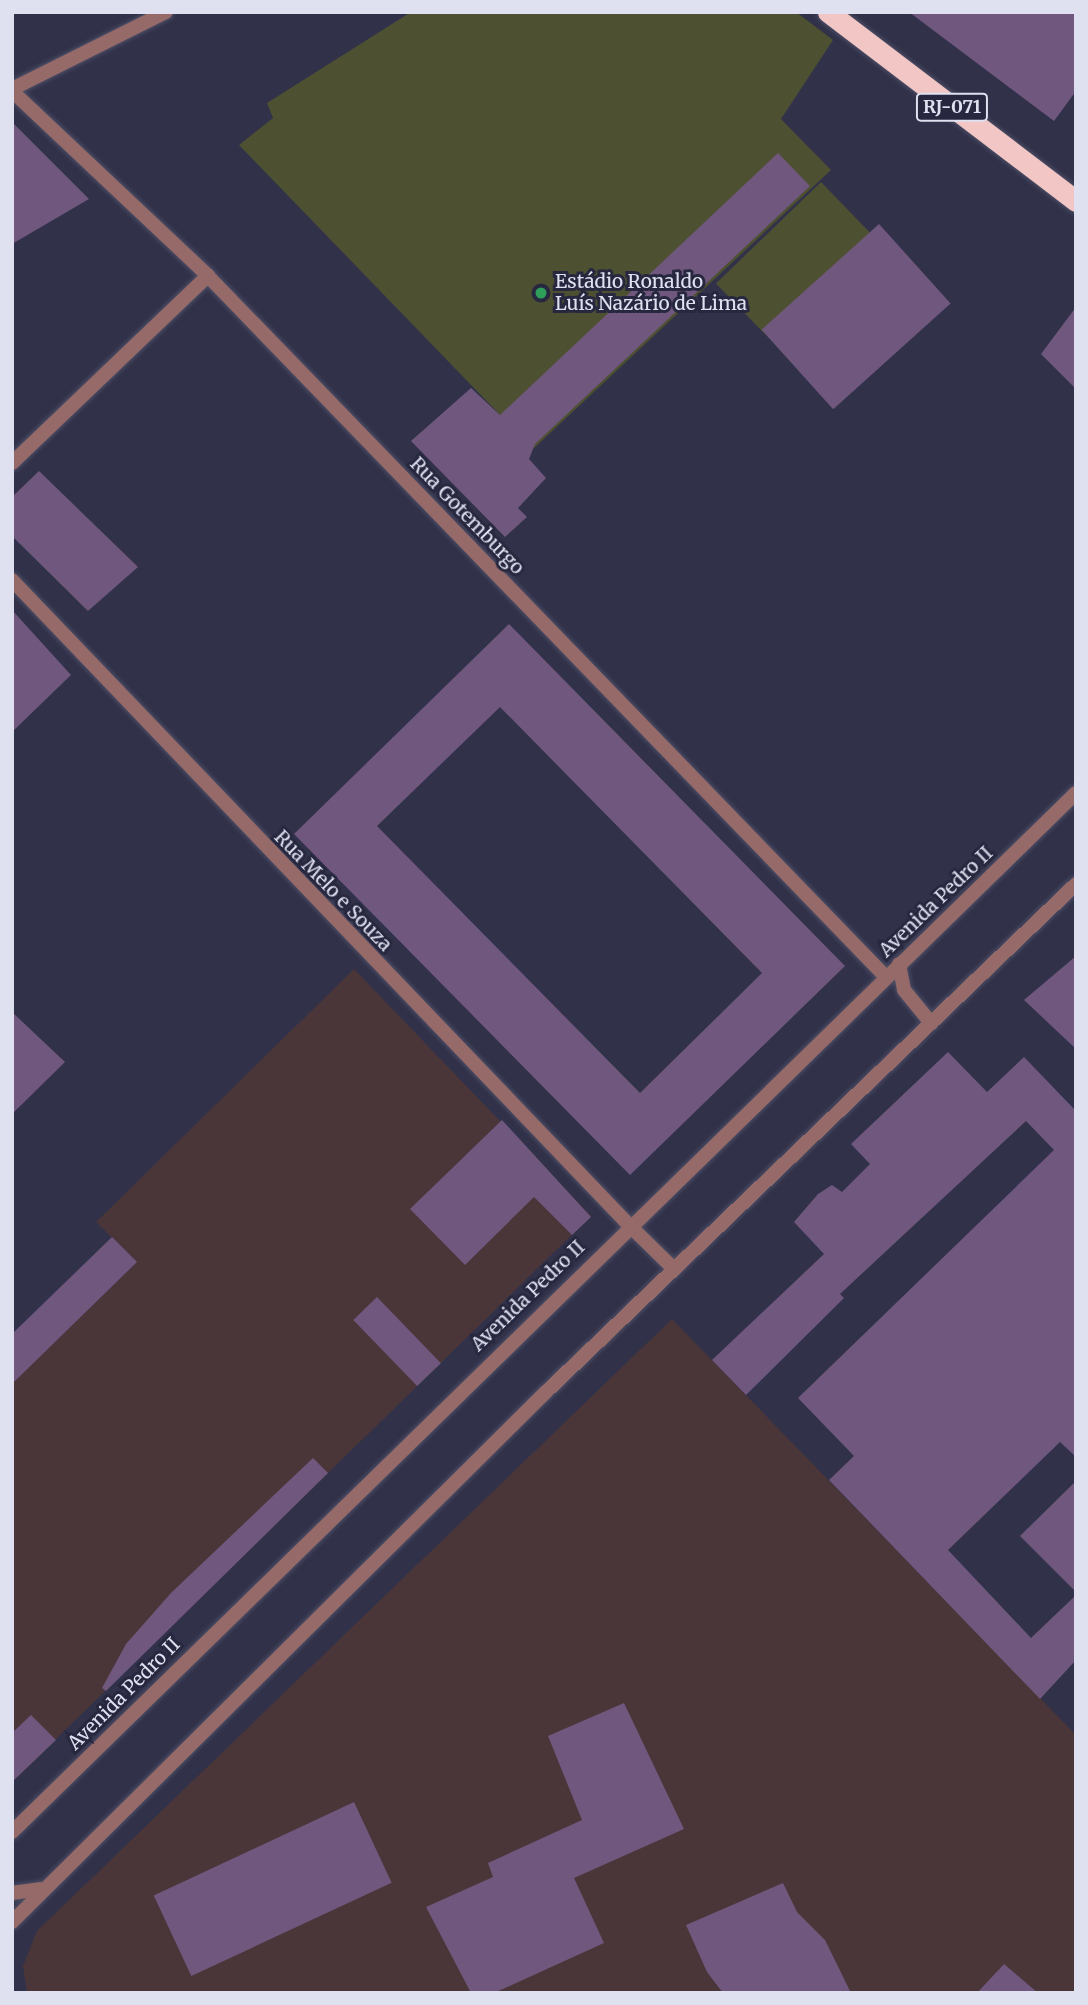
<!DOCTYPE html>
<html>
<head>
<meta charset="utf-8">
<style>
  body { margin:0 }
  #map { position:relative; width:1088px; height:2005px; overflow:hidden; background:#31324a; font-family:Merriweather,serif }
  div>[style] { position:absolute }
  .industrial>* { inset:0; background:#4a3639 }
  .green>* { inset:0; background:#4d5031; transform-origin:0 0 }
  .building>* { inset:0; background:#70577d; transform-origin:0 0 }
  .roads { filter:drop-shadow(0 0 2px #4d4e65) drop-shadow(0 0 2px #4d4e65) }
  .minor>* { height:14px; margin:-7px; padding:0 7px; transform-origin:7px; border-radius:7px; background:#956a69 }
  .tertiary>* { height:14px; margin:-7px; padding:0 7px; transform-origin:7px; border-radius:7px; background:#956a69 }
  .bridges { filter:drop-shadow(0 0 2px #4d4e65) drop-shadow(0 0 2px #4d4e65) }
  .motorway-bridge>* { height:21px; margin:-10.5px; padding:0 10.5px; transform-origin:10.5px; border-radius:10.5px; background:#f1c6c5 }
  .dots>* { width:19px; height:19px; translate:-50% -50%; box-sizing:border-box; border:4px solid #27283f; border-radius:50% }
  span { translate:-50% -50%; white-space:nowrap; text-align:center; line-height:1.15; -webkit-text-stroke:6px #27283f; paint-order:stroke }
  .shield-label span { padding:2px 5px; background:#27283f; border:2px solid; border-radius:5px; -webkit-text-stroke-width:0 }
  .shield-label { font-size:18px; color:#dfe0f0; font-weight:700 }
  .poi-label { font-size:19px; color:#dfe0f0 }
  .left { translate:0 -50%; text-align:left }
  .street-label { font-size:19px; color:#dfe0f0 }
  .frame { position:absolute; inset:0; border:14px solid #dfe0f0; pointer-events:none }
</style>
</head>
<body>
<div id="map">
  <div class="industrial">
    <div style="clip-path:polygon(354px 969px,591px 1216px,12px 1782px,12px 1384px,137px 1262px,96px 1222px)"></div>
    <div style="clip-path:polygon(672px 1319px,1076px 1735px,1076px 1993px,27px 1993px,23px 1966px,37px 1931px)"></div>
  </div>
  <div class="green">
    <div style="clip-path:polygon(411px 12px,796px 12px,833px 40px,781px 119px,831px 170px,533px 449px,239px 145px,273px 118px,267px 103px)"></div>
    <div style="left:821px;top:182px;width:71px;height:146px;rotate:46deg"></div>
  </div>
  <div class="building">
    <div style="clip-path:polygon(909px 12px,1076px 12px,1076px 91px,1054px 121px)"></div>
    <div style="clip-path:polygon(12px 122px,89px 199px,12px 244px)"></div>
    <div style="clip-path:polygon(778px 153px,810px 186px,535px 444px,529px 459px,546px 478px,518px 508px,527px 517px,505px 537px,411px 441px,471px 388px,500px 415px)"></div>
    <div style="left:879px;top:224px;width:107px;height:158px;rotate:48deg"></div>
    <div style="clip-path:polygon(1076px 307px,1076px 389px,1041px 354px)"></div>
    <div style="clip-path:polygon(39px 471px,138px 567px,88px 611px,12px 536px,12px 497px)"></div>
    <div style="clip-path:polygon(12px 610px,71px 675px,12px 732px)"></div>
    <div style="clip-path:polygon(evenodd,509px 624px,845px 966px,630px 1175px,294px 834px,509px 624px,500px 707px,762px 973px,640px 1093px,377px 826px,500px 707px)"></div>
    <div style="clip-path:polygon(1076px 956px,1076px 1049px,1024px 1000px)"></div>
    <div style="clip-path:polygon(12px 1012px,65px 1062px,12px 1114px)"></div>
    <div style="clip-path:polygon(948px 1052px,987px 1092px,1024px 1057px,1076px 1111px,1076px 1457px,1060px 1442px,948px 1550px,1031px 1638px,1076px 1595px,1076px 1660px,1040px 1699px,829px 1480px,854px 1456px,798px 1398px,1054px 1150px,1026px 1121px,840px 1294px,844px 1298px,746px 1395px,712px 1360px,824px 1254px,794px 1222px,818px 1194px,832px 1185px,842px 1192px,870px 1164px,851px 1144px)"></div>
    <div style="clip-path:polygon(502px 1120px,591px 1217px,572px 1235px,534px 1197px,465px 1265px,410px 1209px)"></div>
    <div style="clip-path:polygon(112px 1237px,137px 1262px,12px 1384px,12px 1334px)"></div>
    <div style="left:377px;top:1297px;width:92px;height:33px;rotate:46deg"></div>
    <div style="clip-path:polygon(313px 1458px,328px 1473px,106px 1691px,102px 1688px,126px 1644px,171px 1593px)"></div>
    <div style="clip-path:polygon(1076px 1481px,1076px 1592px,1020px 1536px)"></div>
    <div style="clip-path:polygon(624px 1703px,684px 1829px,574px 1878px,604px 1943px,494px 1993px,471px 1993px,426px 1907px,493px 1877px,488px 1863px,582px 1820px,548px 1736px)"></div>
    <div style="clip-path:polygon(31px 1715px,56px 1740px,12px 1782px,12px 1733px)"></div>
    <div style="left:354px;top:1802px;width:89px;height:221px;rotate:65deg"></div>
    <div style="clip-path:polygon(783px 1883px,797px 1912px,825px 1940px,851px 1993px,723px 1993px,707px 1972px,686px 1925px)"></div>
    <div style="clip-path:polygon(1004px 1964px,1038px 1993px,977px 1993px)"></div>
  </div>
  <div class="roads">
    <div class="minor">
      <div style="left:12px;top:89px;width:172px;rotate:-26.6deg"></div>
      <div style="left:12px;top:91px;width:270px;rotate:43.3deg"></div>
      <div style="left:208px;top:276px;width:975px;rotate:45.96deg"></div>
      <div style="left:12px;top:463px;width:271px;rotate:-43.7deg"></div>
      <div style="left:12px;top:580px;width:893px;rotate:46.27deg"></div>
    </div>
    <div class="tertiary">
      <div style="left:899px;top:964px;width:26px;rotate:79deg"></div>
      <div style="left:904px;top:990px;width:43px;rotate:50.7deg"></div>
      <div style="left:629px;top:1225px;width:63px;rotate:44.4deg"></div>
      <div style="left:12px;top:1832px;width:1487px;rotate:-44.32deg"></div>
      <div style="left:12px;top:1893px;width:28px;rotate:-8deg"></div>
      <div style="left:12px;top:1922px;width:754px;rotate:-44.79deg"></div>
      <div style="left:547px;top:1391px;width:733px;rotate:-43.78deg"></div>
    </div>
  </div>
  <div class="bridges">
    <div class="motorway-bridge">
      <div style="left:828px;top:12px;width:312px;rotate:37.3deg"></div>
    </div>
  </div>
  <div class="dots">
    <div style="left:541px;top:293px;background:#2e9e5b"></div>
  </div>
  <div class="shield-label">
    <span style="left:952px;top:107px">RJ-071</span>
  </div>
  <div class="poi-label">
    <span class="left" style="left:555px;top:293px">Estádio Ronaldo<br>Luís Nazário de Lima</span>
  </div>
  <div class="street-label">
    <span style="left:467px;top:516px;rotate:46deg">Rua Gotemburgo</span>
    <span style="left:333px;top:891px;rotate:46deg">Rua Melo e Souza</span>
    <span style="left:936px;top:902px;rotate:-44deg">Avenida Pedro II</span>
    <span style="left:528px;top:1296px;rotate:-44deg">Avenida Pedro II</span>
    <span style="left:124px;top:1694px;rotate:-45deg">Avenida Pedro II</span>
  </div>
  <div class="frame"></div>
</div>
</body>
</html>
